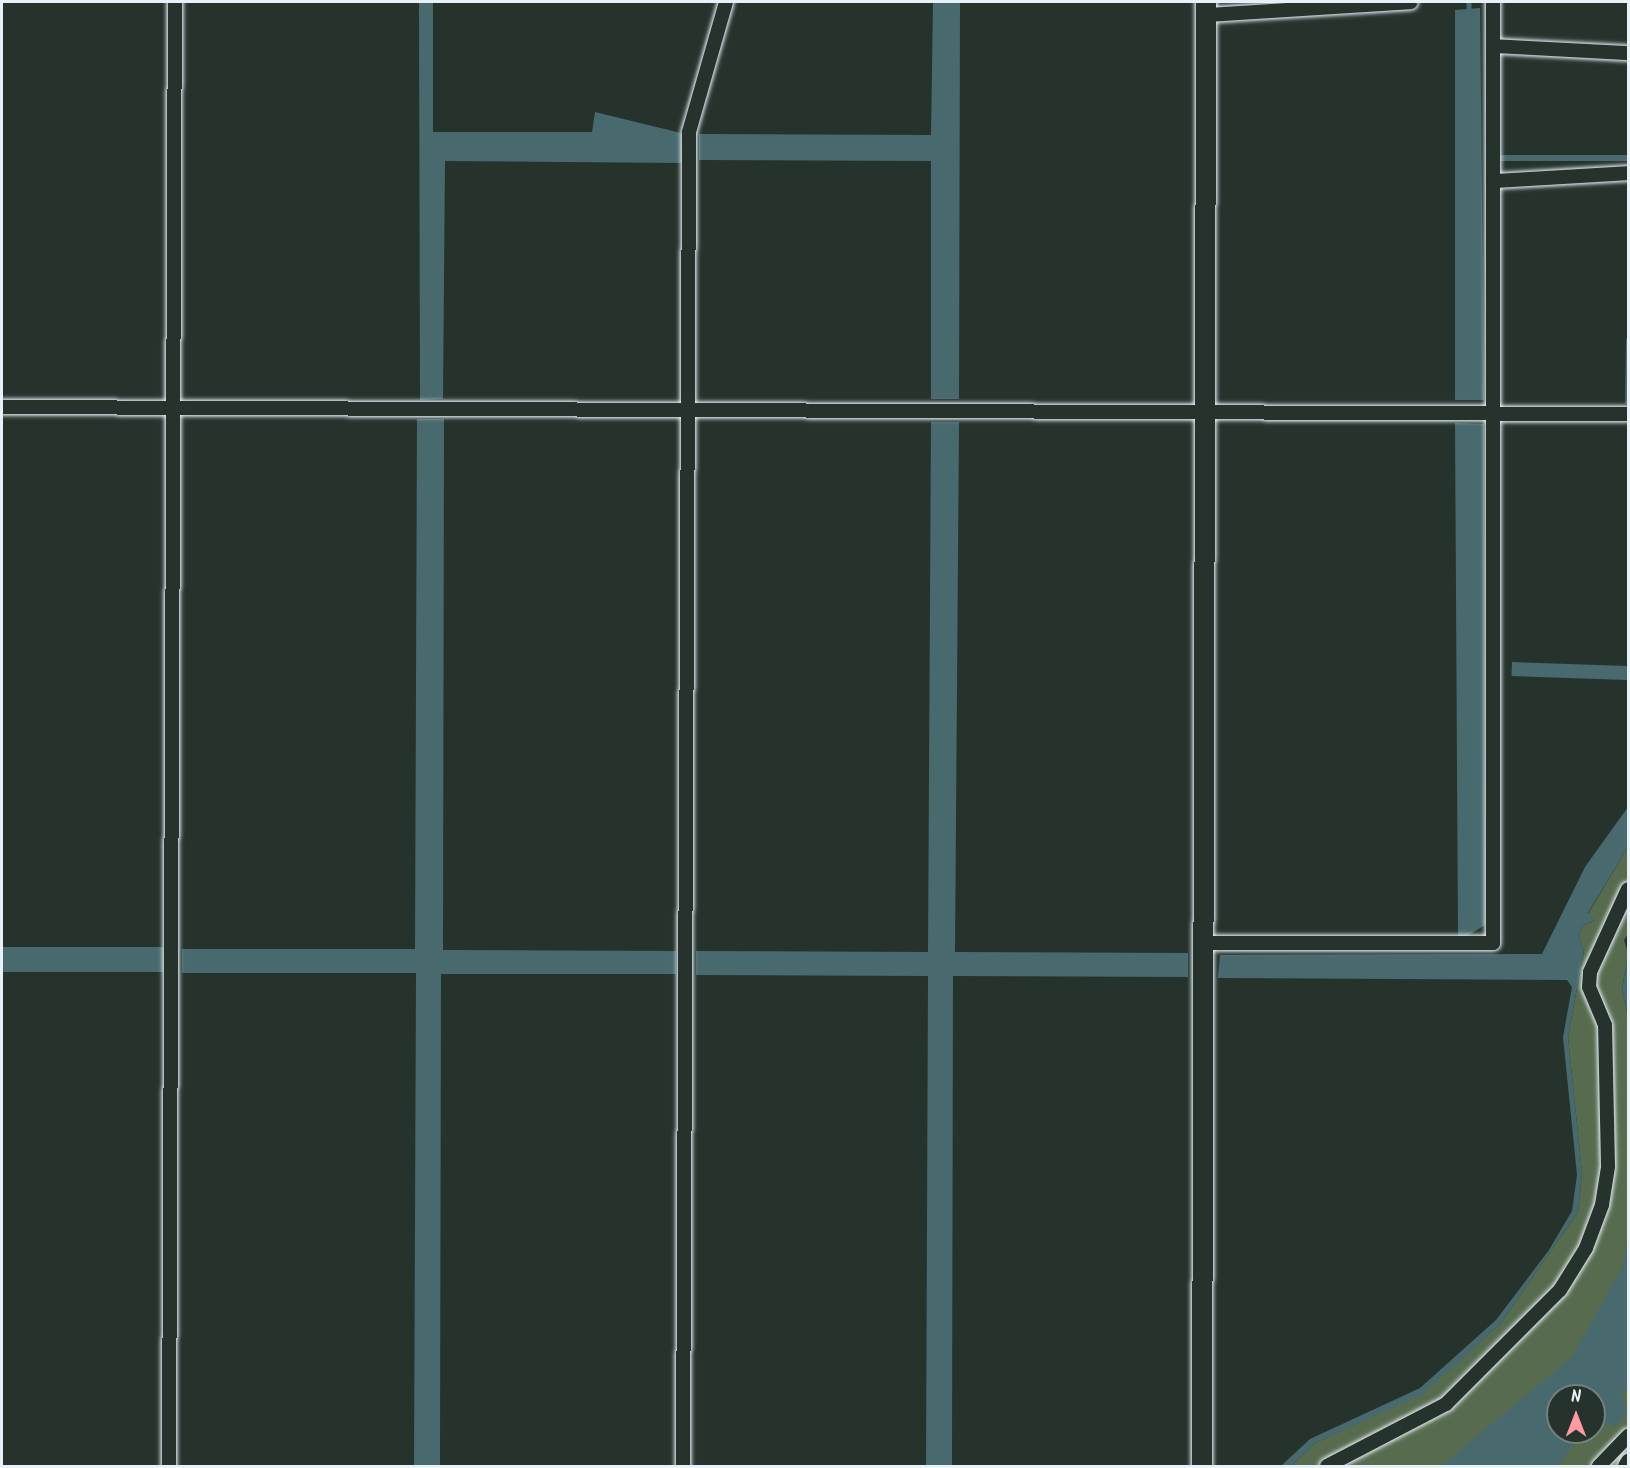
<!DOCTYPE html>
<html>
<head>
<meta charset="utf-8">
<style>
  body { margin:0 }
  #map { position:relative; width:1630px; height:1468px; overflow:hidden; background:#26332d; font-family:Kalam,sans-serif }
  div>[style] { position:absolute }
  .green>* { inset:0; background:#576c4f }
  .water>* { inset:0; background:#486a6e; transform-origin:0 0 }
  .stream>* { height:4.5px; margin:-2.25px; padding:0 2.25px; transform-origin:2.25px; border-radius:2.25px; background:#486a6e }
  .roads { filter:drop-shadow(0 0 2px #e8f1f8) drop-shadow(0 0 2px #e8f1f8) }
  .street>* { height:14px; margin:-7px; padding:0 7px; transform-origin:7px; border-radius:7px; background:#26332d }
  .secondary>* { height:20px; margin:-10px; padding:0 10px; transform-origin:10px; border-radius:10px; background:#26332d }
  span { translate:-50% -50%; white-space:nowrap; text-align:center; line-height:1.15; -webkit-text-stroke:6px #26332d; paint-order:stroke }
  .frame { position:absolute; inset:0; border:3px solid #e8f1f8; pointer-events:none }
  .north { position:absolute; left:1546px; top:1384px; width:60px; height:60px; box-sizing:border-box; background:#26332d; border:2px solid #747f7e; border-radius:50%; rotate:0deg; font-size:16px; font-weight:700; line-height:24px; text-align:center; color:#e8f1f8 }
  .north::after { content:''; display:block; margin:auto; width:21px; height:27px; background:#ff9aa2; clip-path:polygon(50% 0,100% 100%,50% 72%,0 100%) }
</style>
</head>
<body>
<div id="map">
  <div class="green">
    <div style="clip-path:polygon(1628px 847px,1628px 934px,1624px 940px,1628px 953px,1622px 990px,1628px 1016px,1628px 1300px,1470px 1466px,1291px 1466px,1315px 1443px,1423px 1393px,1500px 1324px,1578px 1212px,1582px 1173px,1568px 1037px,1584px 951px,1579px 937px,1582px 926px,1594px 921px,1588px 914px)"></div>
    <div style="clip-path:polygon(1628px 1364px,1628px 1466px,1534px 1466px,1566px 1432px,1594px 1432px,1594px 1415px)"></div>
  </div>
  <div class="water">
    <div style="clip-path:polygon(419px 2px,433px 2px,433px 132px,592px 132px,595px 112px,681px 133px,682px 163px,445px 161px,443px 399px,420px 400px)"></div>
    <div style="clip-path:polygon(933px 2px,960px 2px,959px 399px,931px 399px,931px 161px,699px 160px,699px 134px,931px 135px)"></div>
    <div style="clip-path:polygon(1480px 8px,1484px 400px,1455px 400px,1455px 10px)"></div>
    <div style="left:1628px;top:155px;width:6px;height:128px;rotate:90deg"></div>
    <div style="clip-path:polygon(1628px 337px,1628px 404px,1625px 404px,1626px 339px)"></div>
    <div style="clip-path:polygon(417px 419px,444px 419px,443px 950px,676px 951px,676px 974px,441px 974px,440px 1466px,414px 1466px,416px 973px,182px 973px,182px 949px,415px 949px)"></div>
    <div style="clip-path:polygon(931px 422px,959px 422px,955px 952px,1188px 953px,1188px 977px,953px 976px,952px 1466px,926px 1466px,928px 976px,696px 975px,696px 951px,928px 952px)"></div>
    <div style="clip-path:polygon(1455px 423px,1484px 424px,1485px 925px,1467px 936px,1458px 936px)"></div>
    <div style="left:1512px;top:662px;width:116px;height:14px;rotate:2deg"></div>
    <div style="clip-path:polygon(1628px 807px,1628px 847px,1588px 913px,1594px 921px,1582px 926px,1579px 937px,1584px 950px,1568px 1037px,1582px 1173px,1578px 1212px,1500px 1324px,1423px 1394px,1315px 1443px,1291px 1466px,1270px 1466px,1282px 1465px,1310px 1439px,1420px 1388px,1496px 1320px,1549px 1250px,1572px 1211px,1577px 1175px,1563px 1037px,1572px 987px,1567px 980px,1218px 978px,1220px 955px,1542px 954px,1585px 867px)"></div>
    <div style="left:2px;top:947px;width:161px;height:25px"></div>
    <div style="clip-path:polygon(1628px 953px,1628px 1016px,1622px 990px)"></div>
    <div style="clip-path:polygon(1628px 1237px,1628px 1384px,1622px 1395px,1626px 1413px,1616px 1426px,1594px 1424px,1594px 1396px,1558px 1396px,1558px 1432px,1583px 1432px,1558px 1466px,1441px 1466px,1572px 1357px,1622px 1267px)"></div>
  </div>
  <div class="stream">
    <div style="left:1469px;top:2px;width:7px;rotate:90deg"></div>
  </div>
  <div class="roads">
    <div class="street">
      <div style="left:1207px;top:15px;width:204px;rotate:-3.6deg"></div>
      <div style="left:1493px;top:46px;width:135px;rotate:3deg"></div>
      <div style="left:1494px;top:181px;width:134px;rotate:-3.4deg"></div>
      <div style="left:2px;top:407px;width:1626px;rotate:0.25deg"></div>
      <div style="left:1205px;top:943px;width:288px"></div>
      <div style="left:1493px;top:943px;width:941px;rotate:-90deg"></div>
      <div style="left:169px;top:1466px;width:1464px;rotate:-89.77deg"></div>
      <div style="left:683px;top:1466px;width:1334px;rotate:-89.74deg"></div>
      <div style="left:689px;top:132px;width:135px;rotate:-74.1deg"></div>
      <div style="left:1327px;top:1466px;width:134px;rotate:-27.5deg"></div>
      <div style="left:1446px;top:1404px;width:161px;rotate:-45deg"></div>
      <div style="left:1560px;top:1290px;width:49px;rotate:-58.2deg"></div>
      <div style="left:1586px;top:1248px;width:46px;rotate:-69.6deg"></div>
      <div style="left:1602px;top:1205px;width:39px;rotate:-81deg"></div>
      <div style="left:1608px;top:1166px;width:141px;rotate:-91.2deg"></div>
      <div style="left:1605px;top:1025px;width:41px;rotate:-112.8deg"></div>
      <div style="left:1589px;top:987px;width:15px;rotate:-86deg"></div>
      <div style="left:1590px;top:972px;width:91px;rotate:-65.4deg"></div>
      <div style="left:1599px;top:1466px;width:42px;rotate:-46deg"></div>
      <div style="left:1625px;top:1466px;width:6px;rotate:-59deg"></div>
    </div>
    <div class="secondary">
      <div style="left:1202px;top:1466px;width:1464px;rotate:-89.84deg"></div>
    </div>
  </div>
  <div class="frame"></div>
  <div class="north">N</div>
</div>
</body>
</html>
